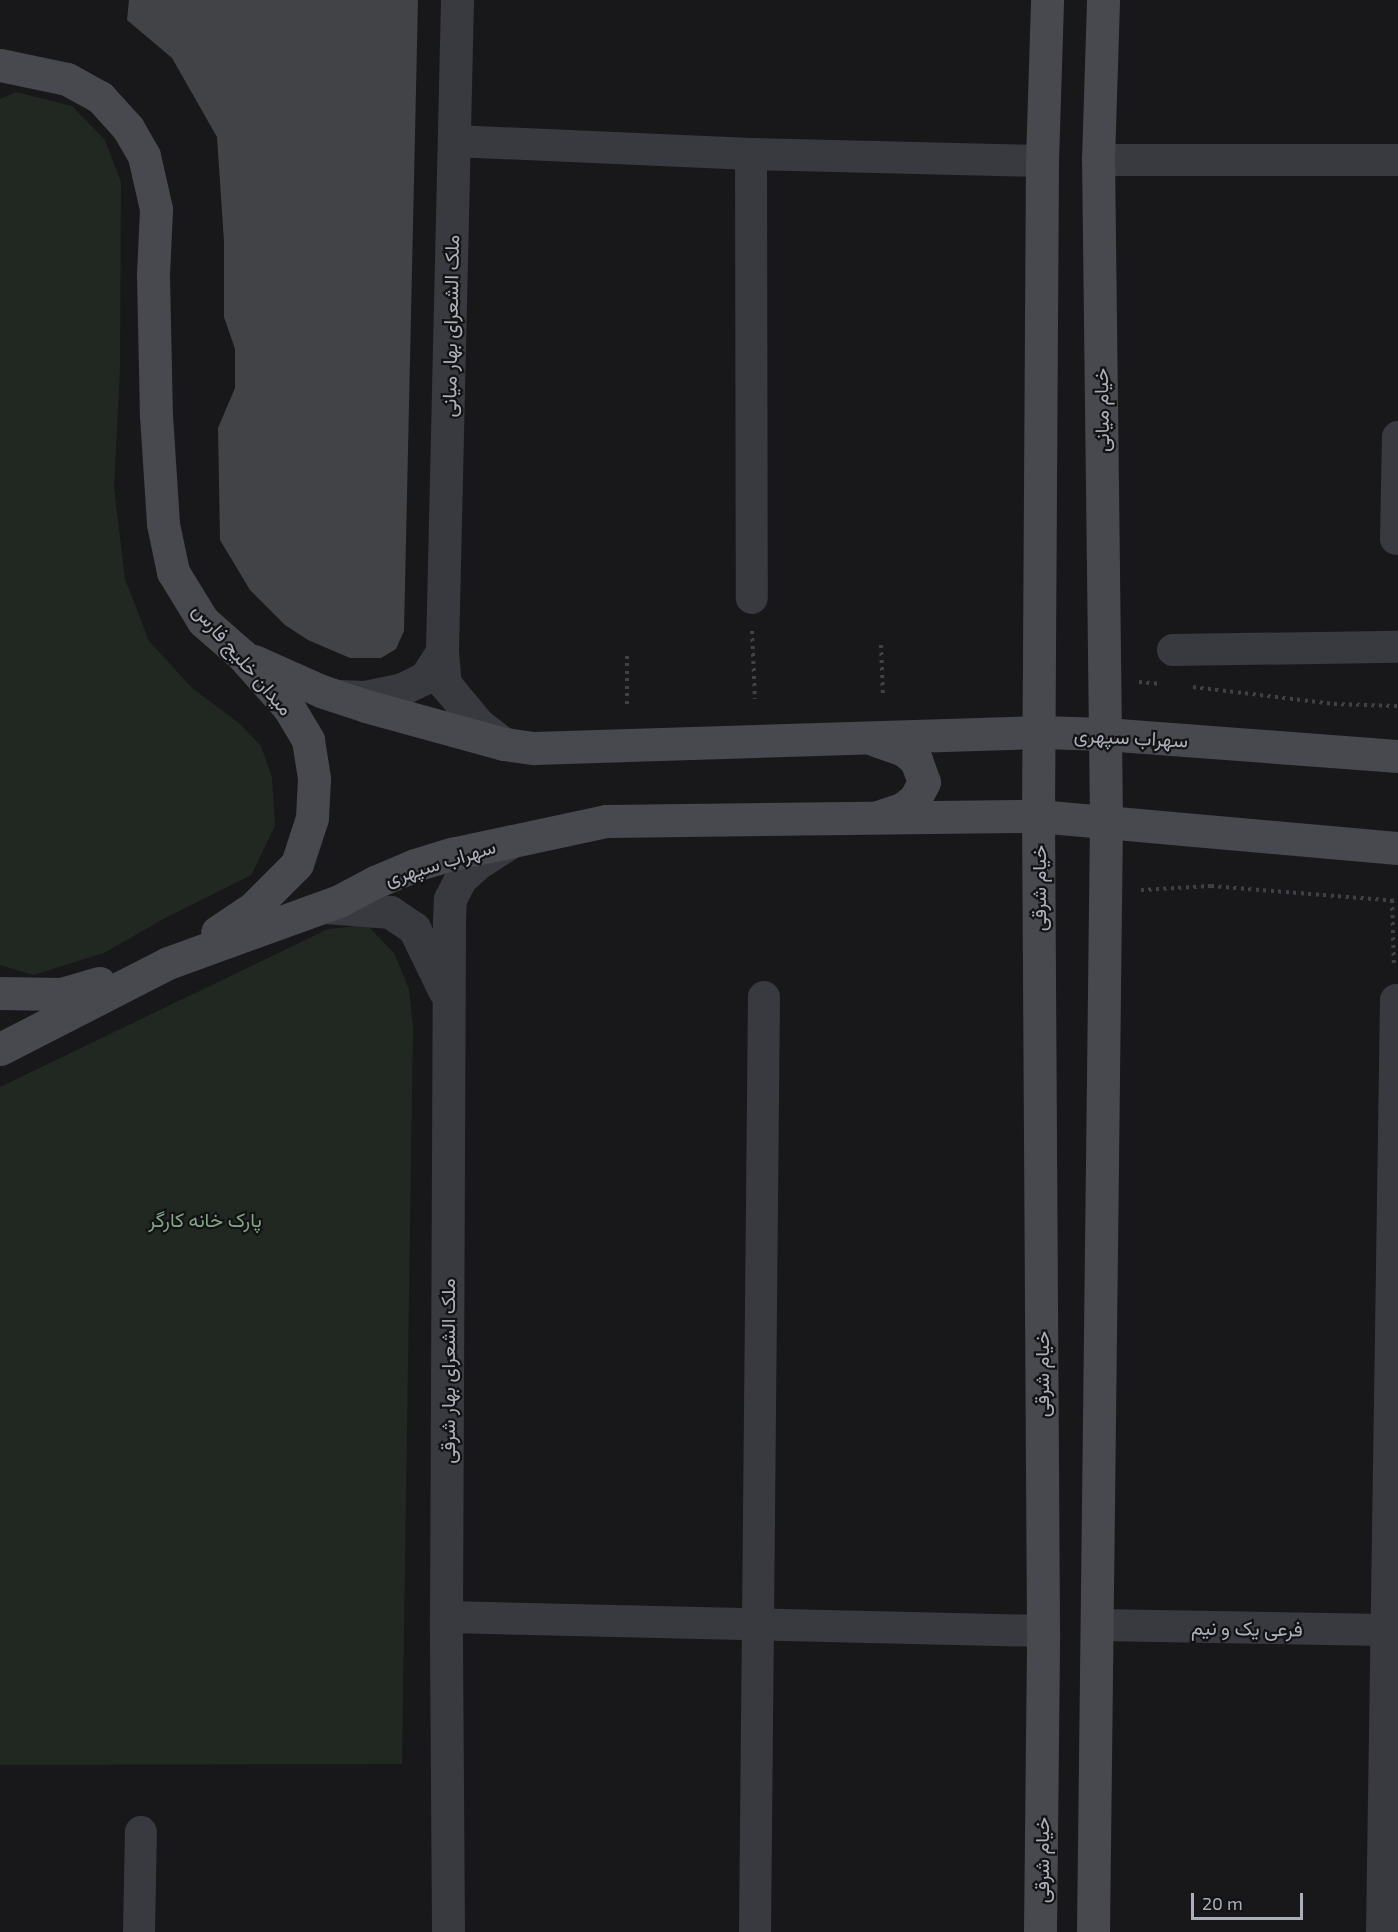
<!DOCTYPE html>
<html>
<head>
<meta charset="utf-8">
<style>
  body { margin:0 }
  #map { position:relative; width:1398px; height:1932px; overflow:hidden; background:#18181a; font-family:"Exo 2",Vazirmatn,sans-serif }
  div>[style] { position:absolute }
  .green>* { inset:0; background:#202821 }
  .building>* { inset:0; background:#424347 }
  .path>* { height:4px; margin-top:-2px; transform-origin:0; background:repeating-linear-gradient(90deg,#3f4146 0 3px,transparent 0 7.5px) }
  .minor>* { height:32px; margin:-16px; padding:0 16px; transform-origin:16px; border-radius:16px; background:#393a3f }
  .tertiary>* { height:33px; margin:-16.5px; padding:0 16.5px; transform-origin:16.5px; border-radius:16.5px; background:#393a3f }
  .secondary>* { height:33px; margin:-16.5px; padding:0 16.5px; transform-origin:16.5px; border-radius:16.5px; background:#47494f }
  span { translate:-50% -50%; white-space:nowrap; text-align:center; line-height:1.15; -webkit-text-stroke:4.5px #131315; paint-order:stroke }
  .street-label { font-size:20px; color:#aaafb9 }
  .park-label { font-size:20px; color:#82a484 }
  .scale { position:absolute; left:1191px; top:1893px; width:112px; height:27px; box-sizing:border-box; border:3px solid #aaafb9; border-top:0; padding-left:8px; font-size:18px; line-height:21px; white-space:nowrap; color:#aaafb9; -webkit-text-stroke:4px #131315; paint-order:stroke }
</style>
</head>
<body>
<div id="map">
  <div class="green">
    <div style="clip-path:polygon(16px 92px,72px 106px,105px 140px,121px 182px,120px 367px,114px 487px,125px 579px,149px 641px,192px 688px,240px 724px,261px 746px,272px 777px,275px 826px,251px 875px,167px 917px,104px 953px,33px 975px,0 965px,0 99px)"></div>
    <div style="clip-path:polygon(367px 925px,394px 953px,409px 989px,413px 1027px,402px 1764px,0 1765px,0 1087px,328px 929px)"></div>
  </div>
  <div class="building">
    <div style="clip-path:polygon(129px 0,418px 0,404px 631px,396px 649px,381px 658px,350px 658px,308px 640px,285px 625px,250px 590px,220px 540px,218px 428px,235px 388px,235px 349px,224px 317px,224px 242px,217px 137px,172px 58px,127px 20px)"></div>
  </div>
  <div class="path">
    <div style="left:752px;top:631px;width:68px;rotate:87.5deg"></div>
    <div style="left:881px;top:645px;width:51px;rotate:87.8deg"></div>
    <div style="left:627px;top:656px;width:49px;rotate:90deg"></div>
    <div style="left:1139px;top:682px;width:22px;rotate:5deg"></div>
    <div style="left:1193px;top:687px;width:142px;rotate:6.9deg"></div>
    <div style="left:1334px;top:704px;width:64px;rotate:1.8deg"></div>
    <div style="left:1141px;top:890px;width:70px;rotate:-3.3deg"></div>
    <div style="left:1211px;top:886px;width:188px;rotate:4.6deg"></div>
    <div style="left:1392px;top:900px;width:67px;rotate:88.3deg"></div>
  </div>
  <div class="minor">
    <div style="left:455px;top:141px;width:296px;rotate:2.5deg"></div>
    <div style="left:751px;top:154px;width:291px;rotate:1.4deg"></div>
    <div style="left:751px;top:154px;width:444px;rotate:89.9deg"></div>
    <div style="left:1098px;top:160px;width:300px"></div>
    <div style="left:1396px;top:539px;width:102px;rotate:-88.9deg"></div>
    <div style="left:1173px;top:650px;width:225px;rotate:-0.8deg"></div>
    <div style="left:446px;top:1617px;width:597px;rotate:1.34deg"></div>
    <div style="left:1097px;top:1625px;width:301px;rotate:1deg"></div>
    <div style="left:139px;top:1932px;width:100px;rotate:-88.9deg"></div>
    <div style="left:755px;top:1932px;width:935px;rotate:-89.45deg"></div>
    <div style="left:1382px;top:1932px;width:932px;rotate:-89.14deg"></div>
  </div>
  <div class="tertiary">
    <div style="left:457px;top:0;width:652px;rotate:91.32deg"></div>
    <div style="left:442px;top:652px;width:32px;rotate:85deg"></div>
    <div style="left:445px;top:684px;width:53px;rotate:50.3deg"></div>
    <div style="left:479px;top:725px;width:31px;rotate:37deg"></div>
    <div style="left:338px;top:696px;width:27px;rotate:2deg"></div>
    <div style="left:365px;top:697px;width:38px;rotate:-12deg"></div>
    <div style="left:402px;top:689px;width:25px;rotate:-26deg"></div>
    <div style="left:425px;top:678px;width:31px;rotate:-57deg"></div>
    <div style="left:325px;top:907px;width:65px;rotate:4.4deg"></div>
    <div style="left:390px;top:912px;width:29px;rotate:34deg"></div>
    <div style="left:414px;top:928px;width:69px;rotate:64.2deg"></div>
    <div style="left:448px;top:1932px;width:315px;rotate:-90.4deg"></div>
    <div style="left:446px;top:1617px;width:695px;rotate:-89.75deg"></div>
    <div style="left:449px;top:922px;width:23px;rotate:-88deg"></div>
    <div style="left:450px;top:899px;width:22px;rotate:-63deg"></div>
    <div style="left:460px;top:879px;width:24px;rotate:-42deg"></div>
    <div style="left:478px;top:863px;width:40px;rotate:-32.9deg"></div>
  </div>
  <div class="secondary">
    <div style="left:0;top:65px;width:68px;rotate:11.8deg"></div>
    <div style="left:67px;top:79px;width:38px;rotate:29deg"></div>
    <div style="left:100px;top:97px;width:42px;rotate:47.9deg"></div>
    <div style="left:128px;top:128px;width:32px;rotate:60deg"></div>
    <div style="left:144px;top:156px;width:54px;rotate:77.2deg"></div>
    <div style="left:156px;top:209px;width:66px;rotate:92.6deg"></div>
    <div style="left:153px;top:275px;width:140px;rotate:88.8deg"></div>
    <div style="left:156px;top:415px;width:109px;rotate:86.3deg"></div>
    <div style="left:163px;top:524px;width:49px;rotate:78.2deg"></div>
    <div style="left:173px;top:572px;width:57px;rotate:58.5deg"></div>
    <div style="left:203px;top:621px;width:53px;rotate:41.2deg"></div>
    <div style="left:243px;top:656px;width:69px;rotate:48.5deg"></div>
    <div style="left:289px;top:708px;width:37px;rotate:59deg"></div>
    <div style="left:308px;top:740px;width:39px;rotate:81deg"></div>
    <div style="left:314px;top:779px;width:39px;rotate:93deg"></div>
    <div style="left:312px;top:818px;width:48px;rotate:108.1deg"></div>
    <div style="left:297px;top:864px;width:62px;rotate:135deg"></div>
    <div style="left:253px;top:908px;width:43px;rotate:146.3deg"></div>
    <div style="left:254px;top:661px;width:73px;rotate:24.1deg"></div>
    <div style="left:321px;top:691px;width:47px;rotate:18.4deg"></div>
    <div style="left:366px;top:706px;width:143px;rotate:15.4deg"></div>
    <div style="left:504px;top:744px;width:30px;rotate:8deg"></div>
    <div style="left:534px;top:748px;width:506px;rotate:-1.81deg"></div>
    <div style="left:1040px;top:732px;width:65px;rotate:1.8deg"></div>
    <div style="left:1105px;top:734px;width:294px;rotate:4.3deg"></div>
    <div style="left:875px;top:740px;width:31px;rotate:19deg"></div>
    <div style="left:904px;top:750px;width:16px;rotate:40deg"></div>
    <div style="left:916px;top:760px;width:23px;rotate:70deg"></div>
    <div style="left:924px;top:782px;width:19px;rotate:118deg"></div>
    <div style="left:915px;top:799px;width:16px;rotate:142deg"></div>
    <div style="left:902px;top:809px;width:23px;rotate:162deg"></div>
    <div style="left:0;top:993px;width:61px;rotate:0.9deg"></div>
    <div style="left:61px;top:994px;width:40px;rotate:-16deg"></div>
    <div style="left:0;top:1049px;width:189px;rotate:-27.1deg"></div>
    <div style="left:168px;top:963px;width:182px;rotate:-19.9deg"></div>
    <div style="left:339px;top:901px;width:41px;rotate:-27.8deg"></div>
    <div style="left:375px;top:882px;width:43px;rotate:-23deg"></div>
    <div style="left:415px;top:865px;width:39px;rotate:-17deg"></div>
    <div style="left:452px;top:854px;width:157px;rotate:-12.1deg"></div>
    <div style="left:606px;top:821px;width:432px;rotate:-0.7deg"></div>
    <div style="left:1038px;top:816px;width:361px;rotate:5.1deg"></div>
    <div style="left:1040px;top:1932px;width:301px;rotate:-89.4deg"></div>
    <div style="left:1043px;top:1631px;width:815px;rotate:-90.35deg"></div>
    <div style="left:1038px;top:816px;width:655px;rotate:-89.65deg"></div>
    <div style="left:1042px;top:161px;width:161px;rotate:-88.2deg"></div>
    <div style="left:1093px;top:1932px;width:1112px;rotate:-89.33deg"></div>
    <div style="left:1106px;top:820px;width:660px;rotate:-90.69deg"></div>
    <div style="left:1098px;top:160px;width:160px;rotate:-88.2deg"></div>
  </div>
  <div class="street-label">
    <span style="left:450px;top:326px;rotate:-89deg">ملک الشعرای بهار میانی</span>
    <span style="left:1101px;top:410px;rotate:-91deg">خیام میانی</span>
    <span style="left:243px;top:659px;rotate:49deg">میدان خلیج فارس</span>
    <span style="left:1131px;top:737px;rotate:3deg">سهراب سپهری</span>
    <span style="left:440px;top:862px;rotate:-17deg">سهراب سپهری</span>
    <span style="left:1038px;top:888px;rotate:-90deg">خیام شرقی</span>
    <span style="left:447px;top:1371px;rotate:-90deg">ملک الشعرای بهار شرقی</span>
    <span style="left:1041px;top:1374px;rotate:-90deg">خیام شرقی</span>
    <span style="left:1247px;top:1628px;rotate:1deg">فرعی یک و نیم</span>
    <span style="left:1041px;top:1860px;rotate:-90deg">خیام شرقی</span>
  </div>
  <div class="park-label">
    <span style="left:205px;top:1219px">پارک خانه کارگر</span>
  </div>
  <div class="scale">20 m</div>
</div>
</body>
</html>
